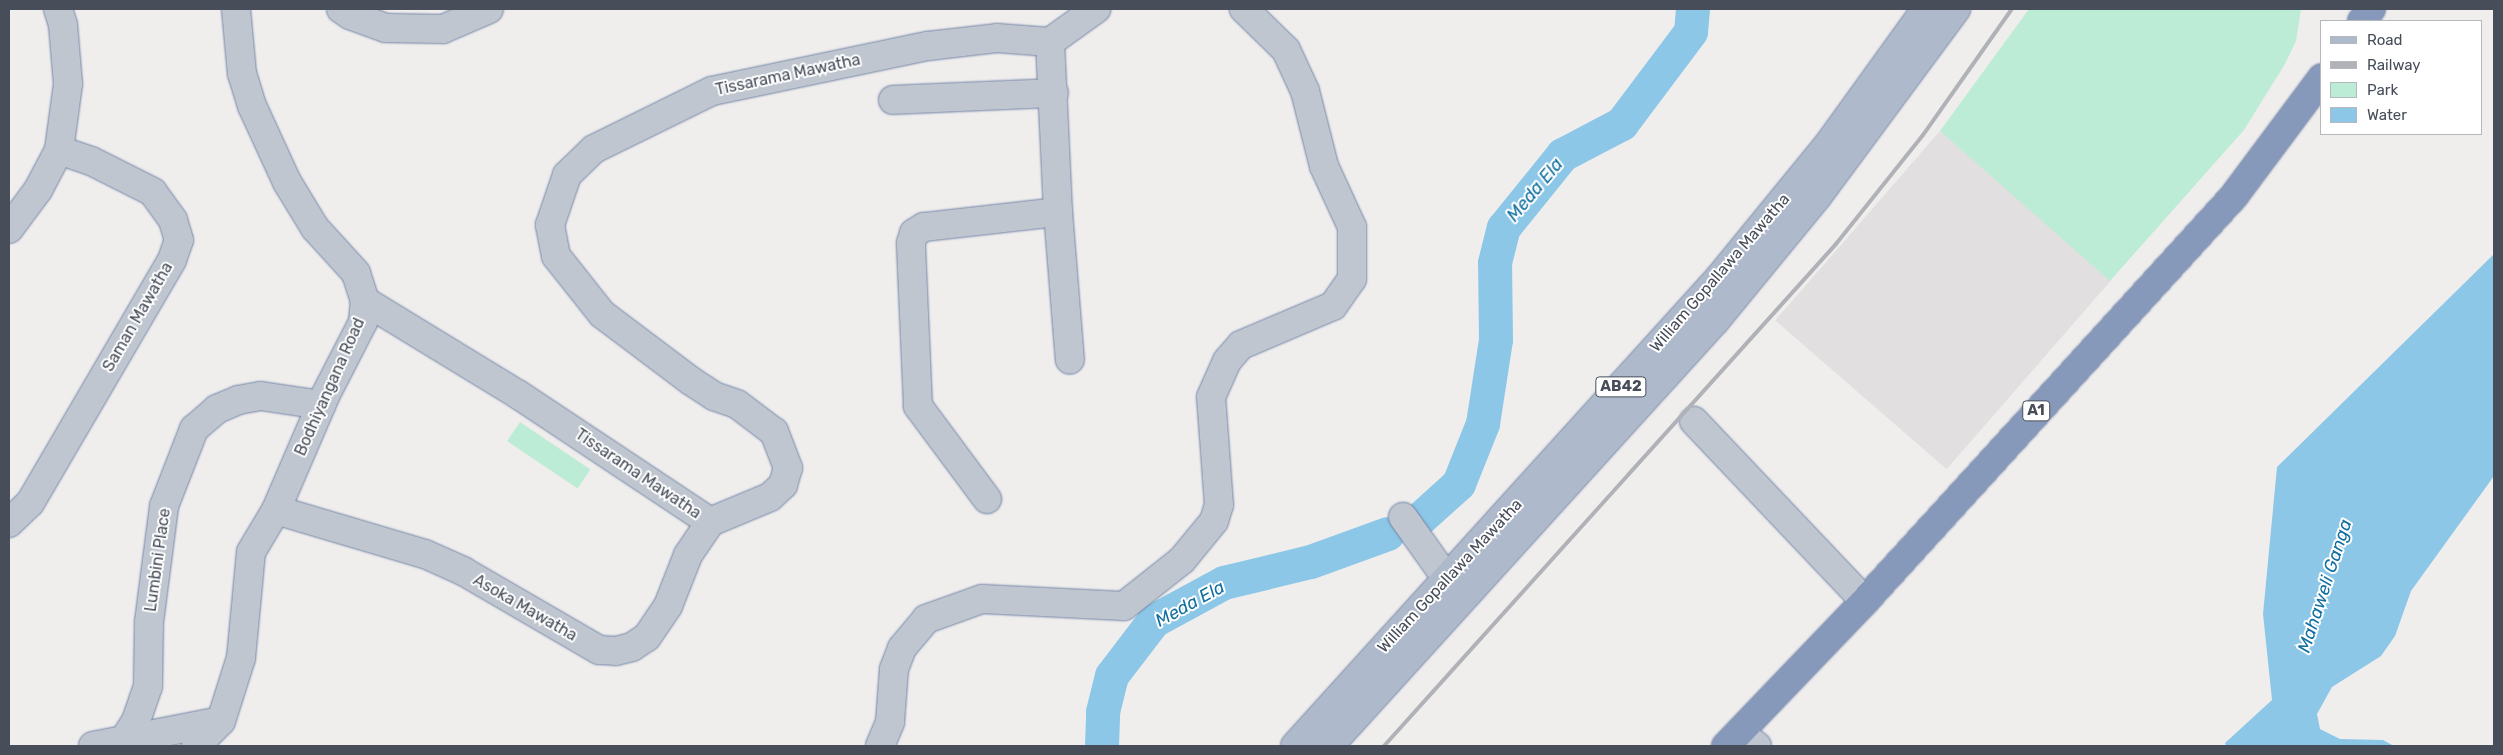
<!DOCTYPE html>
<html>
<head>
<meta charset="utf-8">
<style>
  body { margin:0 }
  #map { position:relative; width:2503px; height:755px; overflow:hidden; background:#f0eeed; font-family:Rubik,sans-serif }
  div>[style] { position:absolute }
  .education>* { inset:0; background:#e1dfdf; transform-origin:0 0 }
  .green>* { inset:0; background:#bdecd6; transform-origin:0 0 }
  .water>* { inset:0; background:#8cc7e8 }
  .river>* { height:34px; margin:-17px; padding:0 17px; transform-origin:17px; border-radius:17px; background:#8cc7e8 }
  .roads { filter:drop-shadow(0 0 1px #7284a6) drop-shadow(0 0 1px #7284a6) }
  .minor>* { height:28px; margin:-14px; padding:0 14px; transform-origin:14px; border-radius:14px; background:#bfc6cf }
  .major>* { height:28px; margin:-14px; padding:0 14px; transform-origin:14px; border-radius:14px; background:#aeb9cb }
  .highway>* { height:28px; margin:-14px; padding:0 14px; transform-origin:14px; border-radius:14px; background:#8799bb }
  .rail>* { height:4px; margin:-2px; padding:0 2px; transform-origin:2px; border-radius:2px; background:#b0b2b8 }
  span { translate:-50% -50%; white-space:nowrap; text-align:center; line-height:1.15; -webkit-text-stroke:4px #fff; paint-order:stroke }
  .shield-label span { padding:1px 4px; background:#fff; border:1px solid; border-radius:4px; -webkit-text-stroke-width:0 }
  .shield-label { font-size:15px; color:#474e5a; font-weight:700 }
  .street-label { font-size:16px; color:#474e5a }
  .water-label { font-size:18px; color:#126fa1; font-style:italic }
  .frame { position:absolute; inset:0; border:10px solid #474e5a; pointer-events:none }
  .legend { position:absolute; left:2320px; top:20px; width:162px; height:115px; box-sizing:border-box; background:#fff; border:1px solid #b5b8bd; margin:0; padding:6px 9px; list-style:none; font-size:15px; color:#474e5a }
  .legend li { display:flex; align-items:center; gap:10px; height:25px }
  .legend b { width:25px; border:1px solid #b5b8bd }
</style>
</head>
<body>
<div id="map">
  <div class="education">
    <div style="left:1940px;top:131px;width:227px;height:251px;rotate:41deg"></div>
  </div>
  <div class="green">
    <div style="clip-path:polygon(2029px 9px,2301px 9px,2296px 41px,2285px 64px,2244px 130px,2110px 281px,1940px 131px)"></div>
    <div style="left:520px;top:422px;width:85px;height:23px;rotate:34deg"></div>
  </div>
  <div class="water">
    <div style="clip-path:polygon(2494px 254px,2494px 476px,2411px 591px,2395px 636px,2381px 656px,2332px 687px,2317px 714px,2320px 729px,2340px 739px,2383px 740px,2394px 746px,2226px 746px,2225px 743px,2272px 700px,2263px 614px,2277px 467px)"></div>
  </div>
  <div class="river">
    <div style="left:1417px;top:522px;width:57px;rotate:-42.1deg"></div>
    <div style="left:1459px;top:484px;width:65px;rotate:-68.2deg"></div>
    <div style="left:1483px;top:424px;width:85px;rotate:-81.2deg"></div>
    <div style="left:1496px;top:340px;width:77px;rotate:-90.7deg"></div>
    <div style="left:1495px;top:263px;width:36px;rotate:-76deg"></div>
    <div style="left:1504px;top:228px;width:94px;rotate:-51.1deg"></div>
    <div style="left:1563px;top:155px;width:67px;rotate:-27.7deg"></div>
    <div style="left:1622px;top:124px;width:115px;rotate:-53.1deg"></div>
    <div style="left:1691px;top:32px;width:23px;rotate:-85deg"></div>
    <div style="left:1102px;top:746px;width:34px;rotate:-88deg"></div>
    <div style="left:1103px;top:712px;width:37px;rotate:-76deg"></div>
    <div style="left:1112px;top:676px;width:69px;rotate:-52.6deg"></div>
    <div style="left:1154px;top:621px;width:80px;rotate:-28.5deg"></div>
    <div style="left:1224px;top:583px;width:89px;rotate:-13.6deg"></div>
    <div style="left:1311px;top:562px;width:82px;rotate:-20deg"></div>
  </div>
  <div class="roads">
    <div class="minor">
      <div style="left:341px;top:9px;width:11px;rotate:34deg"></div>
      <div style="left:350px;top:15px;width:38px;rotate:20deg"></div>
      <div style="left:386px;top:28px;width:57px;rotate:1deg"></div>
      <div style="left:443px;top:29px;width:50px;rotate:-23.5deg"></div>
      <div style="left:1050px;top:42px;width:170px;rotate:87.3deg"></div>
      <div style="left:1058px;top:212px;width:148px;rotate:85.4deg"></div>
      <div style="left:893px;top:100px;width:161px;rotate:-2.5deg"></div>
      <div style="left:9px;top:229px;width:49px;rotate:-53.4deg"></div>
      <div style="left:38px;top:190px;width:45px;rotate:-62.3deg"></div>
      <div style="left:59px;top:150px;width:67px;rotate:-82.2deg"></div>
      <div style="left:68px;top:84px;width:59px;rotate:-94.8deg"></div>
      <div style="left:63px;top:25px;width:17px;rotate:-107deg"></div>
      <div style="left:365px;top:301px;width:180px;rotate:31.4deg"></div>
      <div style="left:519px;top:395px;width:229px;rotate:33.6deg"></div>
      <div style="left:1694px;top:421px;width:248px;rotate:46.5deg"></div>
      <div style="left:987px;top:499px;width:116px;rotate:-126.6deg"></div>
      <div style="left:918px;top:406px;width:163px;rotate:-92.5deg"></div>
      <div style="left:911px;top:243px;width:10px;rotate:-73deg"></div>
      <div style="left:914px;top:233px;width:12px;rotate:-31deg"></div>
      <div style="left:924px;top:227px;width:135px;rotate:-6.4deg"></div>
      <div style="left:276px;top:510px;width:155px;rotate:16.5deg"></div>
      <div style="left:425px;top:554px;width:42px;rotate:24.1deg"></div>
      <div style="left:463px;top:571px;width:157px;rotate:30.2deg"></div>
      <div style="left:599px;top:650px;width:17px;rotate:3deg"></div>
      <div style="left:616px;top:651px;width:16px;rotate:-14deg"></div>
      <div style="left:632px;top:647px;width:18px;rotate:-34deg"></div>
      <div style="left:647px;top:637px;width:37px;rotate:-56deg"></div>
      <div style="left:668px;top:606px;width:55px;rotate:-68.6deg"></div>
      <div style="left:688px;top:555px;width:40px;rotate:-56deg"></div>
      <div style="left:1403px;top:517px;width:76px;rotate:54.6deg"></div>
      <div style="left:710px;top:522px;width:65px;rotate:-22.6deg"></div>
      <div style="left:770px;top:497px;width:18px;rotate:-43deg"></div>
      <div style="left:783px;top:485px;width:18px;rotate:-74deg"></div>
      <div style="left:788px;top:468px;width:39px;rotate:-111deg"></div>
      <div style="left:774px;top:432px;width:46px;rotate:-142.9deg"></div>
      <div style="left:737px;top:404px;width:24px;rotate:-161deg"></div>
      <div style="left:714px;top:396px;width:27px;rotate:-147deg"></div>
      <div style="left:691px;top:381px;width:111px;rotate:-143deg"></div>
      <div style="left:602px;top:314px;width:74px;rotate:-128.4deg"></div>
      <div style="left:556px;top:256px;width:32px;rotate:-101deg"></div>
      <div style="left:550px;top:225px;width:53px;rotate:-71.2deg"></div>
      <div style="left:567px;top:175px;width:37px;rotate:-44deg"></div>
      <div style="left:594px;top:149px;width:131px;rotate:-26.2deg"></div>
      <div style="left:712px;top:91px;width:221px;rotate:-11.8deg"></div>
      <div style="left:928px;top:46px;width:69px;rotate:-6.6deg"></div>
      <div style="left:997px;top:38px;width:53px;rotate:4.3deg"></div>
      <div style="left:1050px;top:42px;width:57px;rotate:-35.7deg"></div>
      <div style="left:9px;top:523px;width:29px;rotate:-44deg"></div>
      <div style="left:30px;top:503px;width:281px;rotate:-59.7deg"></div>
      <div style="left:172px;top:260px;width:21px;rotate:-71deg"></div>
      <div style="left:179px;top:240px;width:21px;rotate:-107deg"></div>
      <div style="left:173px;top:220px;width:34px;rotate:-126deg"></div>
      <div style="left:153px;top:192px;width:69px;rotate:-153.4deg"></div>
      <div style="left:91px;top:161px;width:34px;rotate:-161deg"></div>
      <div style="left:1739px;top:733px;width:22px;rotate:36deg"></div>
      <div style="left:125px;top:738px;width:20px;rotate:-57deg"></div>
      <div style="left:136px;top:721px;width:37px;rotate:-71deg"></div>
      <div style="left:148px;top:686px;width:64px;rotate:-89.1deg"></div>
      <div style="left:149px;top:622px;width:117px;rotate:-82.6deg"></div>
      <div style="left:164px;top:506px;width:83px;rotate:-68.7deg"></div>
      <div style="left:194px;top:429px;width:30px;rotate:-41deg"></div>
      <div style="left:217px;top:409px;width:23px;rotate:-23deg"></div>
      <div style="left:238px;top:400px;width:23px;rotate:-10deg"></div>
      <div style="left:261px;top:396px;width:61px;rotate:8.5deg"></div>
      <div style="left:93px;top:746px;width:130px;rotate:-11.1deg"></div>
      <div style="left:196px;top:746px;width:35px;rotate:-45deg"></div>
      <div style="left:221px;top:721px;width:66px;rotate:-72.4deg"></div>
      <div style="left:241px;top:658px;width:106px;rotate:-84.6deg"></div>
      <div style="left:251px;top:552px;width:49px;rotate:-59.2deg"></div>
      <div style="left:276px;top:510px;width:124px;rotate:-66.7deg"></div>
      <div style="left:325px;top:396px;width:83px;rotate:-62.8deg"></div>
      <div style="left:363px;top:322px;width:21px;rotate:-85deg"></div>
      <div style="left:365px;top:301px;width:29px;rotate:-108deg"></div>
      <div style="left:356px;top:273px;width:61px;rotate:-132.3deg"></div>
      <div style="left:315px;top:228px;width:54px;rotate:-121.3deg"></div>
      <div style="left:287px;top:182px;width:84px;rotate:-114.7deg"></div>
      <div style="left:252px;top:106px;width:34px;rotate:-107deg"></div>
      <div style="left:242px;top:74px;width:65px;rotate:-95.3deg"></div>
      <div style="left:880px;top:746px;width:26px;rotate:-67deg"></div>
      <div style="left:890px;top:722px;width:53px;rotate:-85.7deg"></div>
      <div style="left:894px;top:669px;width:22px;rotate:-69deg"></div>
      <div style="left:902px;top:648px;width:38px;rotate:-50deg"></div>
      <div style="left:926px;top:619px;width:59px;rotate:-19.7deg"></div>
      <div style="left:982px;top:599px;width:142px;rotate:2.8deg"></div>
      <div style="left:1124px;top:606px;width:74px;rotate:-38.4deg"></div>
      <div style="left:1182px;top:560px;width:50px;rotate:-50.6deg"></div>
      <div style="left:1214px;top:521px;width:17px;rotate:-73deg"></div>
      <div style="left:1219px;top:505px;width:108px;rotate:-94.2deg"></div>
      <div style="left:1211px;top:397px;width:39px;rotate:-66deg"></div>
      <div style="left:1227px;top:361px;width:21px;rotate:-49deg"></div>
      <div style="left:1241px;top:345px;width:100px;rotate:-23deg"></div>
      <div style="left:1333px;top:306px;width:33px;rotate:-55deg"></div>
      <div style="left:1352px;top:279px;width:52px;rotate:-90deg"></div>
      <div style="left:1352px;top:227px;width:67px;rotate:-114.7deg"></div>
      <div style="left:1324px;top:166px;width:77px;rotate:-104.2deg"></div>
      <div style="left:1305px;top:91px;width:45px;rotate:-114.9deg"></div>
      <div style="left:1286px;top:50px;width:59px;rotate:-135.7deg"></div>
    </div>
    <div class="major">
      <div style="left:1295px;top:746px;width:632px;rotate:-47.82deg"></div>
      <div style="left:1719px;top:278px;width:172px;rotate:-50.7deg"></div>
      <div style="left:1828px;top:145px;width:168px;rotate:-54.2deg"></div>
      <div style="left:1329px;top:746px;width:574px;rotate:-47.75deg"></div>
      <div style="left:1715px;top:321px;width:161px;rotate:-50.6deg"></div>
      <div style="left:1817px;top:197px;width:234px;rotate:-53.5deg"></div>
    </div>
    <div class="highway">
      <div style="left:2362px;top:21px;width:15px;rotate:-53deg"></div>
      <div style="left:1726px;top:746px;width:201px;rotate:-46.2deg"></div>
      <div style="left:1865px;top:601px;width:548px;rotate:-47.66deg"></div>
      <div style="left:2234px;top:196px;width:147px;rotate:-53.3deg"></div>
    </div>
  </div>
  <div class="rail">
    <div style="left:1384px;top:746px;width:676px;rotate:-48deg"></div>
    <div style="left:1836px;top:244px;width:139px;rotate:-51.4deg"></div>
    <div style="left:1923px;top:135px;width:154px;rotate:-54.8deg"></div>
  </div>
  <div class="shield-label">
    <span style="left:1621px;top:387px">AB42</span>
    <span style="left:2036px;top:411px">A1</span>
  </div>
  <div class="street-label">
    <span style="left:788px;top:75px;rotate:-12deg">Tissarama Mawatha</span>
    <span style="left:1720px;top:273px;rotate:-49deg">William Gopallawa Mawatha</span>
    <span style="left:138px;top:317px;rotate:-60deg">Saman Mawatha</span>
    <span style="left:330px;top:387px;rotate:-66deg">Bodhiyangana Road</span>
    <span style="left:638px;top:474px;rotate:34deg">Tissarama Mawatha</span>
    <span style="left:158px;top:560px;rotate:-82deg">Lumbini Place</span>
    <span style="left:1450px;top:576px;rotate:-47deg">William Gopallawa Mawatha</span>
    <span style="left:525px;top:608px;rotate:30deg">Asoka Mawatha</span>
  </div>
  <div class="water-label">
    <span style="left:1535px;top:190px;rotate:-50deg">Meda Ela</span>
    <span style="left:2325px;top:586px;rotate:-72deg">Mahaweli Ganga</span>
    <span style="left:1190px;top:604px;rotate:-29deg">Meda Ela</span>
  </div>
  <div class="frame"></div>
  <ul class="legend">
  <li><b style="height:6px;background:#aeb9cb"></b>Road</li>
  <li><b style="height:6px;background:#b0b2b8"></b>Railway</li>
  <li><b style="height:14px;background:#bdecd6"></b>Park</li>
  <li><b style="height:14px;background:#8cc7e8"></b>Water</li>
  </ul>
</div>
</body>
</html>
